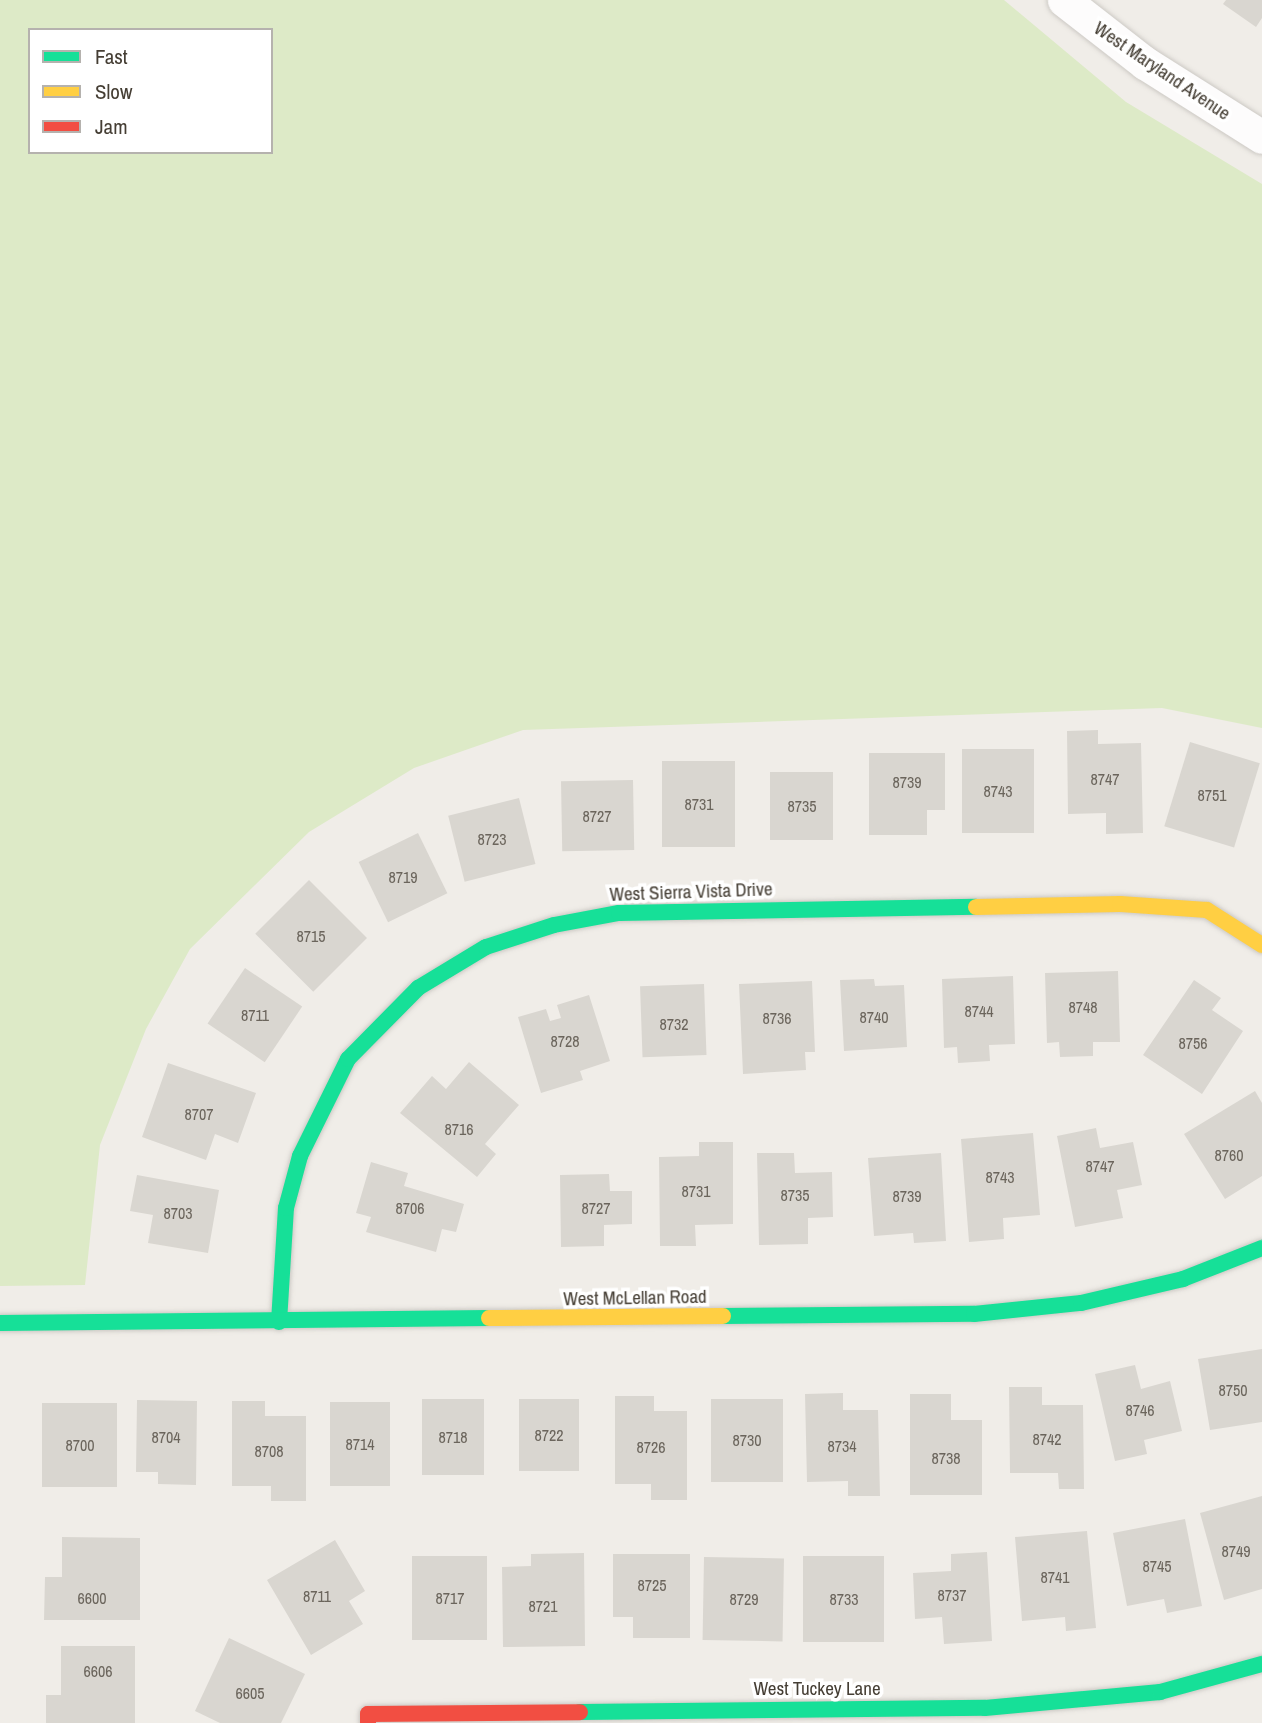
<!DOCTYPE html>
<html>
<head>
<meta charset="utf-8">
<style>
  body { margin:0 }
  #map { position:relative; width:1262px; height:1723px; overflow:hidden; background:#f0ede8; font-family:"Archivo Narrow",sans-serif }
  div>[style] { position:absolute }
  .green>* { inset:0; background:#ddeac7 }
  .building>* { inset:0; background:#d9d6d0; transform-origin:0 0 }
  .roads { filter:drop-shadow(0 0 2px #ccc9c4) drop-shadow(0 0 2px #ccc9c4) }
  .street>* { height:33px; margin:-16.5px; padding:0 16.5px; transform-origin:16.5px; border-radius:16.5px; background:#fdfcfc }
  .fast>* { height:16px; margin:-8px; padding:0 8px; transform-origin:8px; border-radius:8px; background:#16e098 }
  .slow>* { height:16px; margin:-8px; padding:0 8px; transform-origin:8px; border-radius:8px; background:#ffcf43 }
  .jam>* { height:16px; margin:-8px; padding:0 8px; transform-origin:8px; border-radius:8px; background:#f24e42 }
  span { translate:-50% -50%; white-space:nowrap; text-align:center; line-height:1.15; -webkit-text-stroke:7px #fff; paint-order:stroke }
  .number-label { font-size:16px; color:#6b655c }
  .number-label span { -webkit-text-stroke-width:0 }
  .street-label { font-size:19px; color:#453e34 }
  .legend { position:absolute; left:28px; top:28px; width:245px; height:126px; box-sizing:border-box; background:#fff; border:2px solid #b5b2ae; margin:0; padding:9px 12px; list-style:none; font-size:21px; color:#453e34 }
  .legend li { display:flex; align-items:center; gap:14px; height:35px }
  .legend b { width:35px; border:2px solid #b5b2ae }
</style>
</head>
<body>
<div id="map">
  <div class="green">
    <div style="clip-path:polygon(evenodd,0 0,1004px 0,1126px 102px,1262px 184px,1262px 728px,1162px 708px,523px 730px,414px 768px,309px 832px,190px 949px,146px 1029px,100px 1145px,85px 1285px,0 1286px,0 0,30px 30px,271px 30px,271px 152px,30px 152px,30px 30px)"></div>
  </div>
  <div class="building">
    <div style="clip-path:polygon(1226px 0,1262px 0,1262px 18px,1256px 27px,1223px 4px)"></div>
    <div style="clip-path:polygon(1098px 730px,1098px 744px,1141px 743px,1143px 833px,1106px 834px,1106px 813px,1068px 814px,1067px 731px)"></div>
    <div style="left:1190px;top:742px;width:73px;height:88px;rotate:17deg"></div>
    <div style="left:962px;top:749px;width:72px;height:84px"></div>
    <div style="clip-path:polygon(869px 753px,945px 753px,945px 810px,927px 810px,927px 835px,869px 835px)"></div>
    <div style="left:662px;top:761px;width:73px;height:86px"></div>
    <div style="left:770px;top:772px;width:63px;height:68px"></div>
    <div style="left:633px;top:780px;width:70px;height:72px;rotate:89deg"></div>
    <div style="left:519px;top:798px;width:68px;height:73px;rotate:76deg"></div>
    <div style="left:418px;top:833px;width:67px;height:66px;rotate:64deg"></div>
    <div style="left:309px;top:880px;width:82px;height:76px;rotate:45deg"></div>
    <div style="left:245px;top:968px;width:69px;height:67px;rotate:34deg"></div>
    <div style="clip-path:polygon(1118px 971px,1120px 1042px,1093px 1042px,1093px 1056px,1060px 1057px,1059px 1042px,1047px 1043px,1045px 973px)"></div>
    <div style="clip-path:polygon(1013px 976px,1015px 1044px,989px 1045px,990px 1061px,958px 1063px,957px 1047px,944px 1048px,942px 979px)"></div>
    <div style="clip-path:polygon(874px 979px,875px 986px,904px 985px,907px 1047px,844px 1051px,840px 980px)"></div>
    <div style="clip-path:polygon(1194px 980px,1221px 998px,1212px 1010px,1243px 1031px,1202px 1094px,1143px 1055px)"></div>
    <div style="clip-path:polygon(812px 981px,815px 1052px,805px 1052px,806px 1070px,743px 1074px,739px 984px)"></div>
    <div style="left:704px;top:984px;width:71px;height:64px;rotate:88deg"></div>
    <div style="clip-path:polygon(589px 995px,610px 1061px,580px 1071px,583px 1080px,541px 1093px,518px 1017px,546px 1009px,550px 1021px,561px 1018px,557px 1005px)"></div>
    <div style="clip-path:polygon(469px 1062px,519px 1105px,485px 1144px,496px 1154px,477px 1177px,400px 1113px,432px 1076px,446px 1089px)"></div>
    <div style="clip-path:polygon(168px 1063px,256px 1093px,238px 1143px,215px 1134px,206px 1160px,142px 1137px)"></div>
    <div style="clip-path:polygon(1255px 1091px,1262px 1103px,1262px 1176px,1225px 1199px,1184px 1134px)"></div>
    <div style="clip-path:polygon(1096px 1128px,1100px 1148px,1133px 1142px,1142px 1185px,1117px 1190px,1123px 1218px,1075px 1227px,1057px 1136px)"></div>
    <div style="clip-path:polygon(1033px 1133px,1040px 1215px,1003px 1218px,1004px 1239px,969px 1242px,961px 1139px)"></div>
    <div style="clip-path:polygon(699px 1142px,733px 1142px,733px 1224px,695px 1225px,696px 1246px,660px 1246px,659px 1157px,699px 1156px)"></div>
    <div style="clip-path:polygon(757px 1153px,794px 1153px,795px 1173px,832px 1172px,833px 1217px,808px 1218px,808px 1244px,759px 1245px)"></div>
    <div style="clip-path:polygon(941px 1153px,946px 1241px,914px 1243px,913px 1233px,874px 1236px,868px 1158px)"></div>
    <div style="clip-path:polygon(371px 1162px,408px 1173px,404px 1186px,464px 1204px,456px 1232px,442px 1229px,436px 1252px,366px 1232px,371px 1217px,356px 1213px)"></div>
    <div style="clip-path:polygon(609px 1174px,610px 1191px,632px 1191px,632px 1224px,604px 1225px,604px 1246px,561px 1247px,560px 1175px)"></div>
    <div style="clip-path:polygon(137px 1175px,219px 1190px,208px 1253px,148px 1243px,153px 1215px,130px 1211px)"></div>
    <div style="clip-path:polygon(1262px 1349px,1262px 1422px,1210px 1430px,1198px 1359px)"></div>
    <div style="clip-path:polygon(1135px 1365px,1141px 1389px,1170px 1381px,1182px 1431px,1144px 1440px,1147px 1454px,1115px 1461px,1095px 1374px)"></div>
    <div style="clip-path:polygon(1009px 1387px,1042px 1387px,1042px 1405px,1083px 1405px,1084px 1489px,1059px 1489px,1058px 1473px,1010px 1473px)"></div>
    <div style="clip-path:polygon(843px 1393px,843px 1410px,878px 1410px,880px 1496px,848px 1496px,848px 1481px,807px 1482px,805px 1394px)"></div>
    <div style="clip-path:polygon(910px 1394px,951px 1394px,951px 1420px,982px 1420px,982px 1495px,910px 1495px)"></div>
    <div style="clip-path:polygon(615px 1396px,654px 1396px,654px 1411px,687px 1411px,687px 1500px,651px 1500px,651px 1484px,615px 1484px)"></div>
    <div style="left:422px;top:1399px;width:62px;height:76px"></div>
    <div style="left:519px;top:1399px;width:60px;height:72px"></div>
    <div style="left:711px;top:1399px;width:72px;height:83px"></div>
    <div style="clip-path:polygon(137px 1400px,197px 1401px,196px 1485px,158px 1484px,158px 1472px,136px 1472px)"></div>
    <div style="clip-path:polygon(232px 1401px,265px 1401px,265px 1416px,306px 1416px,306px 1501px,271px 1501px,271px 1486px,232px 1486px)"></div>
    <div style="left:330px;top:1402px;width:60px;height:84px"></div>
    <div style="left:42px;top:1403px;width:75px;height:84px"></div>
    <div style="clip-path:polygon(1262px 1496px,1262px 1589px,1224px 1600px,1200px 1513px)"></div>
    <div style="clip-path:polygon(1185px 1519px,1202px 1606px,1167px 1613px,1164px 1599px,1127px 1606px,1113px 1533px)"></div>
    <div style="clip-path:polygon(1087px 1531px,1096px 1628px,1066px 1631px,1065px 1617px,1022px 1621px,1015px 1537px)"></div>
    <div style="clip-path:polygon(62px 1537px,140px 1538px,140px 1620px,44px 1620px,45px 1577px,62px 1577px)"></div>
    <div style="clip-path:polygon(335px 1540px,365px 1591px,349px 1601px,363px 1624px,311px 1655px,267px 1580px)"></div>
    <div style="clip-path:polygon(987px 1552px,992px 1641px,944px 1644px,942px 1617px,915px 1619px,913px 1573px,951px 1571px,951px 1554px)"></div>
    <div style="clip-path:polygon(584px 1553px,585px 1646px,503px 1647px,502px 1567px,531px 1566px,531px 1554px)"></div>
    <div style="clip-path:polygon(613px 1554px,690px 1554px,690px 1638px,633px 1638px,633px 1617px,613px 1617px)"></div>
    <div style="left:412px;top:1556px;width:75px;height:84px"></div>
    <div style="left:803px;top:1556px;width:81px;height:86px"></div>
    <div style="left:704px;top:1557px;width:80px;height:83px;rotate:1deg"></div>
    <div style="clip-path:polygon(229px 1638px,305px 1674px,281px 1723px,220px 1723px,195px 1711px)"></div>
    <div style="clip-path:polygon(61px 1646px,135px 1646px,135px 1723px,46px 1723px,46px 1695px,61px 1695px)"></div>
  </div>
  <div class="roads">
    <div class="street">
      <div style="left:1064px;top:0;width:103px;rotate:37.9deg"></div>
      <div style="left:1145px;top:63px;width:138px;rotate:32.3deg"></div>
    </div>
    <div class="fast">
      <div style="left:723px;top:1316px;width:251px;rotate:-0.5deg"></div>
      <div style="left:974px;top:1314px;width:108px;rotate:-5.9deg"></div>
      <div style="left:1081px;top:1303px;width:105px;rotate:-13.2deg"></div>
      <div style="left:1183px;top:1279px;width:85px;rotate:-21.4deg"></div>
      <div style="left:279px;top:1322px;width:114px;rotate:-86.5deg"></div>
      <div style="left:286px;top:1208px;width:54px;rotate:-74.9deg"></div>
      <div style="left:300px;top:1156px;width:108px;rotate:-63.7deg"></div>
      <div style="left:348px;top:1059px;width:100px;rotate:-45.4deg"></div>
      <div style="left:418px;top:988px;width:79px;rotate:-31.1deg"></div>
      <div style="left:486px;top:947px;width:71px;rotate:-17.9deg"></div>
      <div style="left:554px;top:925px;width:66px;rotate:-10.5deg"></div>
      <div style="left:619px;top:913px;width:357px;rotate:-1deg"></div>
      <div style="left:0;top:1323px;width:489px;rotate:-0.6deg"></div>
      <div style="left:580px;top:1712px;width:405px;rotate:-0.6deg"></div>
      <div style="left:985px;top:1708px;width:176px;rotate:-5.2deg"></div>
      <div style="left:1160px;top:1692px;width:106px;rotate:-15.4deg"></div>
    </div>
    <div class="slow">
      <div style="left:976px;top:907px;width:144px;rotate:-1.2deg"></div>
      <div style="left:1120px;top:904px;width:87px;rotate:3.9deg"></div>
      <div style="left:1207px;top:910px;width:65px;rotate:32.5deg"></div>
      <div style="left:489px;top:1318px;width:234px;rotate:-0.5deg"></div>
    </div>
    <div class="jam">
      <div style="left:368px;top:1723px;width:9px;rotate:-90deg"></div>
      <div style="left:368px;top:1714px;width:212px;rotate:-0.5deg"></div>
    </div>
  </div>
  <div class="number-label">
    <span style="left:1105px;top:779px">8747</span>
    <span style="left:907px;top:782px">8739</span>
    <span style="left:998px;top:791px">8743</span>
    <span style="left:1212px;top:795px">8751</span>
    <span style="left:699px;top:804px">8731</span>
    <span style="left:802px;top:806px">8735</span>
    <span style="left:597px;top:816px">8727</span>
    <span style="left:492px;top:839px">8723</span>
    <span style="left:403px;top:877px">8719</span>
    <span style="left:311px;top:936px">8715</span>
    <span style="left:1083px;top:1007px">8748</span>
    <span style="left:979px;top:1011px">8744</span>
    <span style="left:255px;top:1015px">8711</span>
    <span style="left:874px;top:1017px">8740</span>
    <span style="left:777px;top:1018px">8736</span>
    <span style="left:674px;top:1024px">8732</span>
    <span style="left:565px;top:1041px">8728</span>
    <span style="left:1193px;top:1043px">8756</span>
    <span style="left:199px;top:1114px">8707</span>
    <span style="left:459px;top:1129px">8716</span>
    <span style="left:1229px;top:1155px">8760</span>
    <span style="left:1100px;top:1166px">8747</span>
    <span style="left:1000px;top:1177px">8743</span>
    <span style="left:696px;top:1191px">8731</span>
    <span style="left:795px;top:1195px">8735</span>
    <span style="left:907px;top:1196px">8739</span>
    <span style="left:410px;top:1208px">8706</span>
    <span style="left:596px;top:1208px">8727</span>
    <span style="left:178px;top:1213px">8703</span>
    <span style="left:1233px;top:1390px">8750</span>
    <span style="left:1140px;top:1410px">8746</span>
    <span style="left:549px;top:1435px">8722</span>
    <span style="left:166px;top:1437px">8704</span>
    <span style="left:453px;top:1437px">8718</span>
    <span style="left:1047px;top:1439px">8742</span>
    <span style="left:747px;top:1440px">8730</span>
    <span style="left:360px;top:1444px">8714</span>
    <span style="left:80px;top:1445px">8700</span>
    <span style="left:842px;top:1446px">8734</span>
    <span style="left:651px;top:1447px">8726</span>
    <span style="left:269px;top:1451px">8708</span>
    <span style="left:946px;top:1458px">8738</span>
    <span style="left:1236px;top:1551px">8749</span>
    <span style="left:1157px;top:1566px">8745</span>
    <span style="left:1055px;top:1577px">8741</span>
    <span style="left:652px;top:1585px">8725</span>
    <span style="left:952px;top:1595px">8737</span>
    <span style="left:317px;top:1596px">8711</span>
    <span style="left:92px;top:1598px">6600</span>
    <span style="left:450px;top:1598px">8717</span>
    <span style="left:744px;top:1599px">8729</span>
    <span style="left:844px;top:1599px">8733</span>
    <span style="left:543px;top:1606px">8721</span>
    <span style="left:98px;top:1671px">6606</span>
    <span style="left:250px;top:1693px">6605</span>
  </div>
  <div class="street-label">
    <span style="left:1162px;top:71px;rotate:34deg">West Maryland Avenue</span>
    <span style="left:691px;top:892px;rotate:-2deg">West Sierra Vista Drive</span>
    <span style="left:635px;top:1298px;rotate:-1deg">West McLellan Road</span>
    <span style="left:817px;top:1689px">West Tuckey Lane</span>
  </div>
  <ul class="legend">
  <li><b style="height:9px;background:#16e098"></b>Fast</li>
  <li><b style="height:9px;background:#ffcf43"></b>Slow</li>
  <li><b style="height:9px;background:#f24e42"></b>Jam</li>
  </ul>
</div>
</body>
</html>
